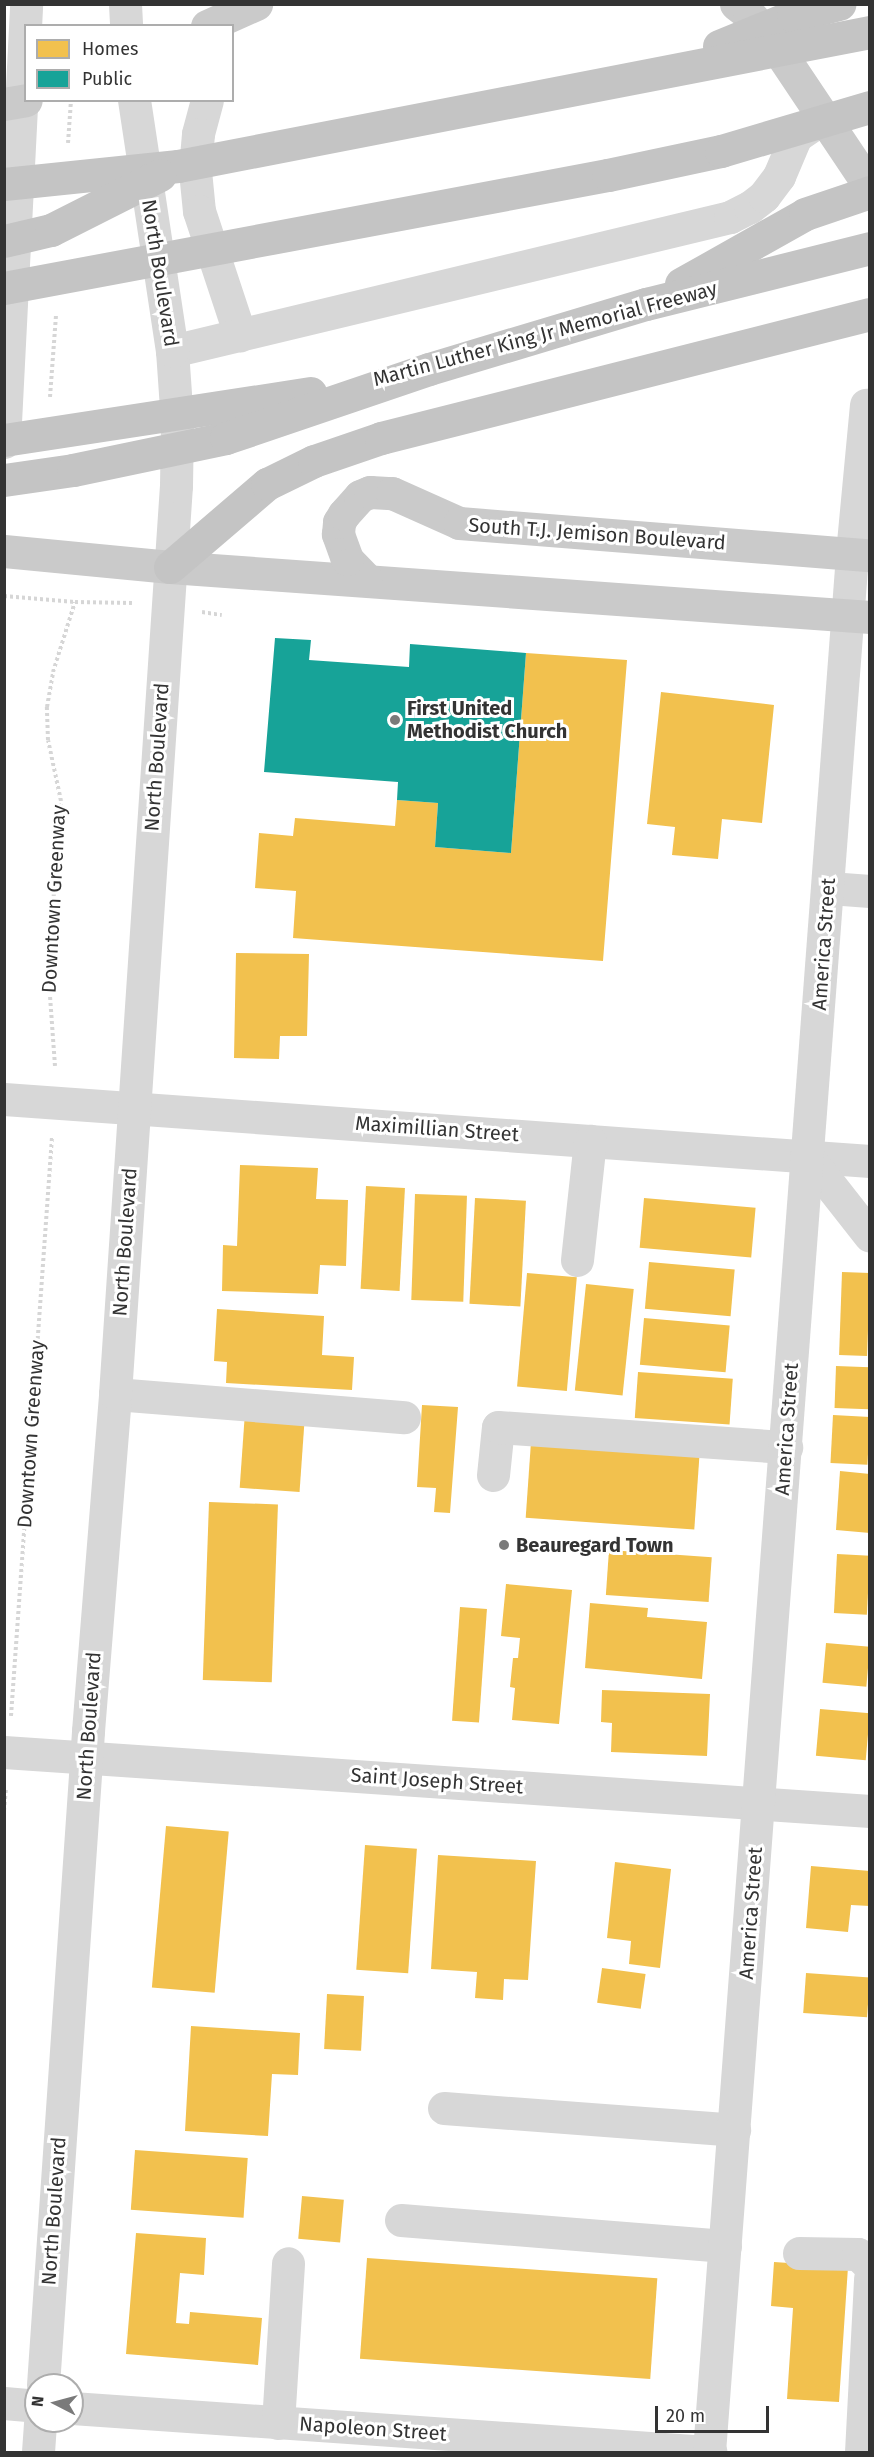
<!DOCTYPE html>
<html>
<head>
<meta charset="utf-8">
<style>
  body { margin:0 }
  #map { position:relative; width:874px; height:2457px; overflow:hidden; background:#fff; font-family:"Fira Sans",sans-serif }
  div>[style] { position:absolute }
  .homes>* { inset:0; background:#f2c14e; transform-origin:0 0 }
  .public>* { inset:0; background:#17a398 }
  .path>* { height:4px; margin-top:-2px; transform-origin:0; background:repeating-linear-gradient(90deg,#d6d6d6 0 3px,transparent 0 6px) }
  .minor>* { height:33px; margin:-16.5px; padding:0 16.5px; transform-origin:16.5px; border-radius:16.5px; background:#d7d7d7 }
  .major>* { height:33px; margin:-16.5px; padding:0 16.5px; transform-origin:16.5px; border-radius:16.5px; background:#cacaca }
  .highway>* { height:33px; margin:-16.5px; padding:0 16.5px; transform-origin:16.5px; border-radius:16.5px; background:#c4c4c4 }
  .highway-bridge>* { height:33px; margin:-16.5px; padding:0 16.5px; transform-origin:16.5px; border-radius:16.5px; background:#c4c4c4 }
  .dots>* { width:16px; height:16px; translate:-50% -50%; box-sizing:border-box; border:3px solid #fff; border-radius:50% }
  span { translate:-50% -50%; white-space:nowrap; text-align:center; line-height:1.15; -webkit-text-stroke:6px #fff; paint-order:stroke }
  .street-label { font-size:20px; color:#333 }
  .poi-label { font-size:20px; color:#333; font-weight:700 }
  .left { translate:0 -50%; text-align:left }
  .frame { position:absolute; inset:0; border:6px solid #333; pointer-events:none }
  .legend { position:absolute; left:24px; top:24px; width:210px; height:78px; box-sizing:border-box; background:#fff; border:2px solid #adadad; margin:0; padding:8px 10px; list-style:none; font-size:18px; color:#333 }
  .legend li { display:flex; align-items:center; gap:12px; height:30px }
  .legend b { width:30px; border:2px solid #adadad }
  .north { position:absolute; left:24px; top:2373px; width:60px; height:60px; box-sizing:border-box; background:#fff; border:2px solid #adadad; border-radius:50%; rotate:276deg; font-size:16px; font-weight:700; line-height:24px; text-align:center; color:#333 }
  .north::after { content:''; display:block; margin:auto; width:21px; height:27px; background:#7a7a7a; clip-path:polygon(50% 0,100% 100%,50% 72%,0 100%) }
  .scale { position:absolute; left:655px; top:2406px; width:114px; height:27px; box-sizing:border-box; border:3px solid #333; border-top:0; padding-left:8px; font-size:18px; line-height:21px; white-space:nowrap; color:#333; -webkit-text-stroke:4px #fff; paint-order:stroke }
</style>
</head>
<body>
<div id="map">
  <div class="homes">
    <div style="clip-path:polygon(526px 653px,627px 660px,603px 961px,293px 938px,296px 891px,255px 888px,259px 833px,293px 836px,295px 818px,395px 826px,397px 800px,438px 803px,435px 847px,511px 853px)"></div>
    <div style="clip-path:polygon(661px 692px,774px 705px,762px 823px,722px 819px,718px 859px,672px 855px,675px 827px,647px 824px)"></div>
    <div style="clip-path:polygon(236px 953px,309px 954px,307px 1036px,280px 1036px,279px 1059px,234px 1058px)"></div>
    <div style="clip-path:polygon(240px 1165px,318px 1168px,316px 1199px,348px 1200px,346px 1266px,320px 1265px,318px 1294px,222px 1291px,223px 1245px,237px 1246px)"></div>
    <div style="left:366px;top:1186px;width:39px;height:103px;rotate:3deg"></div>
    <div style="left:415px;top:1194px;width:52px;height:106px;rotate:2deg"></div>
    <div style="left:475px;top:1198px;width:51px;height:106px;rotate:3deg"></div>
    <div style="left:644px;top:1198px;width:112px;height:50px;rotate:5deg"></div>
    <div style="left:649px;top:1262px;width:86px;height:47px;rotate:5deg"></div>
    <div style="left:842px;top:1272px;width:28px;height:83px;rotate:2deg"></div>
    <div style="left:527px;top:1273px;width:50px;height:114px;rotate:5deg"></div>
    <div style="left:586px;top:1284px;width:48px;height:107px;rotate:6deg"></div>
    <div style="clip-path:polygon(217px 1309px,324px 1316px,322px 1355px,354px 1357px,352px 1390px,226px 1383px,227px 1362px,214px 1361px)"></div>
    <div style="left:644px;top:1318px;width:86px;height:47px;rotate:5deg"></div>
    <div style="left:836px;top:1366px;width:34px;height:42px;rotate:2deg"></div>
    <div style="left:638px;top:1372px;width:95px;height:46px;rotate:4deg"></div>
    <div style="clip-path:polygon(422px 1405px,458px 1407px,450px 1513px,434px 1512px,436px 1488px,417px 1487px)"></div>
    <div style="left:245px;top:1412px;width:60px;height:76px;rotate:4deg"></div>
    <div style="left:833px;top:1415px;width:37px;height:48px;rotate:3deg"></div>
    <div style="left:531px;top:1442px;width:169px;height:76px;rotate:4deg"></div>
    <div style="clip-path:polygon(840px 1471px,870px 1474px,870px 1533px,836px 1530px)"></div>
    <div style="left:209px;top:1502px;width:69px;height:178px;rotate:2deg"></div>
    <div style="left:609px;top:1550px;width:103px;height:45px;rotate:4deg"></div>
    <div style="left:837px;top:1554px;width:33px;height:59px;rotate:3deg"></div>
    <div style="clip-path:polygon(506px 1584px,572px 1590px,559px 1724px,512px 1720px,515px 1688px,510px 1687px,513px 1658px,518px 1658px,520px 1638px,501px 1636px)"></div>
    <div style="clip-path:polygon(590px 1603px,648px 1608px,647px 1617px,707px 1622px,702px 1679px,585px 1668px)"></div>
    <div style="left:460px;top:1607px;width:27px;height:114px;rotate:4deg"></div>
    <div style="left:826px;top:1643px;width:44px;height:40px;rotate:5deg"></div>
    <div style="clip-path:polygon(602px 1690px,710px 1694px,707px 1756px,611px 1752px,612px 1723px,601px 1722px)"></div>
    <div style="left:820px;top:1709px;width:50px;height:47px;rotate:5deg"></div>
    <div style="left:166px;top:1826px;width:63px;height:162px;rotate:5deg"></div>
    <div style="left:365px;top:1845px;width:52px;height:125px;rotate:4deg"></div>
    <div style="clip-path:polygon(438px 1855px,536px 1861px,528px 1980px,504px 1979px,503px 2000px,475px 1998px,477px 1972px,431px 1969px)"></div>
    <div style="clip-path:polygon(615px 1862px,671px 1869px,660px 1968px,629px 1964px,631px 1941px,607px 1938px)"></div>
    <div style="clip-path:polygon(811px 1866px,870px 1871px,870px 1906px,851px 1905px,848px 1932px,806px 1928px)"></div>
    <div style="left:602px;top:1968px;width:44px;height:35px;rotate:8deg"></div>
    <div style="left:806px;top:1973px;width:64px;height:40px;rotate:4deg"></div>
    <div style="left:327px;top:1994px;width:37px;height:55px;rotate:3deg"></div>
    <div style="clip-path:polygon(191px 2026px,300px 2033px,298px 2075px,272px 2074px,268px 2136px,185px 2131px)"></div>
    <div style="left:135px;top:2150px;width:113px;height:60px;rotate:4deg"></div>
    <div style="left:302px;top:2196px;width:42px;height:43px;rotate:5deg"></div>
    <div style="clip-path:polygon(136px 2233px,206px 2238px,204px 2275px,180px 2273px,176px 2323px,189px 2324px,190px 2312px,262px 2318px,258px 2365px,126px 2354px)"></div>
    <div style="left:367px;top:2258px;width:291px;height:101px;rotate:4deg"></div>
    <div style="clip-path:polygon(774px 2262px,848px 2267px,839px 2402px,787px 2399px,793px 2308px,771px 2306px)"></div>
  </div>
  <div class="public">
    <div style="clip-path:polygon(275px 638px,311px 640px,309px 660px,409px 667px,410px 644px,526px 653px,511px 853px,435px 847px,438px 803px,397px 800px,398px 782px,264px 772px)"></div>
  </div>
  <div class="path">
    <div style="left:68px;top:143px;width:43px;rotate:-86deg"></div>
    <div style="left:50px;top:397px;width:82px;rotate:-85.8deg"></div>
    <div style="left:4px;top:596px;width:71px;rotate:4.8deg"></div>
    <div style="left:75px;top:602px;width:57px;rotate:1deg"></div>
    <div style="left:202px;top:612px;width:20px;rotate:9deg"></div>
    <div style="left:55px;top:1066px;width:98px;rotate:-94.1deg"></div>
    <div style="left:48px;top:968px;width:168px;rotate:-85.5deg"></div>
    <div style="left:61px;top:801px;width:62px;rotate:-102deg"></div>
    <div style="left:48px;top:740px;width:33px;rotate:-92deg"></div>
    <div style="left:47px;top:707px;width:36px;rotate:-80deg"></div>
    <div style="left:53px;top:672px;width:73px;rotate:-72.6deg"></div>
    <div style="left:11px;top:1716px;width:580px;rotate:-85.95deg"></div>
    <div style="left:4px;top:1811px;width:22px;rotate:-85deg"></div>
  </div>
  <div class="minor">
    <div style="left:125px;top:4px;width:22px;rotate:87deg"></div>
    <div style="left:207px;top:100px;width:35px;rotate:105deg"></div>
    <div style="left:198px;top:134px;width:37px;rotate:95deg"></div>
    <div style="left:195px;top:171px;width:40px;rotate:84.3deg"></div>
    <div style="left:199px;top:211px;width:131px;rotate:71.7deg"></div>
    <div style="left:172px;top:351px;width:574px;rotate:-13.5deg"></div>
    <div style="left:730px;top:217px;width:22px;rotate:-27deg"></div>
    <div style="left:750px;top:207px;width:18px;rotate:-38deg"></div>
    <div style="left:764px;top:196px;width:25px;rotate:-53deg"></div>
    <div style="left:779px;top:176px;width:43px;rotate:-67deg"></div>
    <div style="left:796px;top:136px;width:32px;rotate:-34deg"></div>
    <div style="left:4px;top:442px;width:439px;rotate:-87.1deg"></div>
    <div style="left:829px;top:888px;width:41px;rotate:4.2deg"></div>
    <div style="left:4px;top:1099px;width:868px;rotate:4.1deg"></div>
    <div style="left:808px;top:1157px;width:100px;rotate:51.9deg"></div>
    <div style="left:577px;top:1260px;width:120px;rotate:-83.8deg"></div>
    <div style="left:115px;top:1394px;width:290px;rotate:4.6deg"></div>
    <div style="left:493px;top:1475px;width:48px;rotate:-84.1deg"></div>
    <div style="left:498px;top:1427px;width:289px;rotate:4deg"></div>
    <div style="left:4px;top:1752px;width:868px;rotate:3.9deg"></div>
    <div style="left:444px;top:2108px;width:291px;rotate:4.3deg"></div>
    <div style="left:401px;top:2220px;width:325px;rotate:4.6deg"></div>
    <div style="left:799px;top:2253px;width:59px;rotate:1deg"></div>
    <div style="left:858px;top:2254px;width:17px;rotate:45deg"></div>
    <div style="left:43px;top:2385px;width:656px;rotate:-86.06deg"></div>
    <div style="left:88px;top:1731px;width:338px;rotate:-85.4deg"></div>
    <div style="left:115px;top:1394px;width:910px;rotate:-86.16deg"></div>
    <div style="left:176px;top:486px;width:64px;rotate:-89.1deg"></div>
    <div style="left:177px;top:422px;width:71px;rotate:-94deg"></div>
    <div style="left:172px;top:351px;width:254px;rotate:-98.6deg"></div>
    <div style="left:4px;top:2403px;width:32px;rotate:5deg"></div>
    <div style="left:72px;top:2408px;width:640px;rotate:3.95deg"></div>
    <div style="left:278px;top:2423px;width:160px;rotate:-86.4deg"></div>
    <div style="left:38px;top:2452px;width:31px;rotate:-86deg"></div>
    <div style="left:709px;top:2452px;width:1904px;rotate:-85.69deg"></div>
    <div style="left:852px;top:553px;width:149px;rotate:-84.6deg"></div>
    <div style="left:861px;top:2452px;width:174px;rotate:-87deg"></div>
  </div>
  <div class="major">
    <div style="left:736px;top:4px;width:16px;rotate:38deg"></div>
    <div style="left:749px;top:14px;width:33px;rotate:49deg"></div>
    <div style="left:771px;top:39px;width:178px;rotate:56.2deg"></div>
    <div style="left:207px;top:26px;width:54px;rotate:-24.2deg"></div>
    <div style="left:4px;top:104px;width:22px;rotate:-10deg"></div>
    <div style="left:4px;top:551px;width:167px;rotate:5.5deg"></div>
    <div style="left:170px;top:567px;width:702px;rotate:4.09deg"></div>
    <div style="left:366px;top:579px;width:28px;rotate:-134deg"></div>
    <div style="left:347px;top:559px;width:27px;rotate:-110deg"></div>
    <div style="left:338px;top:534px;width:12px;rotate:-85deg"></div>
    <div style="left:339px;top:522px;width:9px;rotate:-58deg"></div>
    <div style="left:344px;top:514px;width:24px;rotate:-48deg"></div>
    <div style="left:360px;top:496px;width:11px;rotate:-22deg"></div>
    <div style="left:370px;top:492px;width:22px;rotate:3deg"></div>
    <div style="left:392px;top:493px;width:73px;rotate:24.1deg"></div>
    <div style="left:459px;top:523px;width:412px;rotate:4.5deg"></div>
  </div>
  <div class="highway">
    <div style="left:681px;top:284px;width:142px;rotate:-29.4deg"></div>
    <div style="left:805px;top:214px;width:69px;rotate:-18.7deg"></div>
    <div style="left:429px;top:369px;width:227px;rotate:-16.7deg"></div>
    <div style="left:646px;top:304px;width:231px;rotate:-14deg"></div>
    <div style="left:170px;top:567px;width:128px;rotate:-40.6deg"></div>
    <div style="left:267px;top:484px;width:52px;rotate:-26.1deg"></div>
    <div style="left:314px;top:461px;width:71px;rotate:-18.9deg"></div>
    <div style="left:381px;top:438px;width:504px;rotate:-14.23deg"></div>
  </div>
  <div class="highway-bridge">
    <div style="left:719px;top:46px;width:80px;rotate:-22.1deg"></div>
    <div style="left:793px;top:16px;width:48px;rotate:-14.6deg"></div>
    <div style="left:4px;top:184px;width:175px;rotate:-5.9deg"></div>
    <div style="left:178px;top:166px;width:705px;rotate:-10.96deg"></div>
    <div style="left:4px;top:241px;width:48px;rotate:-13.2deg"></div>
    <div style="left:51px;top:230px;width:122px;rotate:-26.8deg"></div>
    <div style="left:4px;top:288px;width:614px;rotate:-10.6deg"></div>
    <div style="left:608px;top:175px;width:116px;rotate:-12deg"></div>
    <div style="left:721px;top:151px;width:155px;rotate:-16.5deg"></div>
    <div style="left:4px;top:440px;width:310px;rotate:-8.7deg"></div>
    <div style="left:4px;top:480px;width:70px;rotate:-8.2deg"></div>
    <div style="left:73px;top:470px;width:156px;rotate:-11.8deg"></div>
    <div style="left:226px;top:438px;width:214px;rotate:-18.8deg"></div>
  </div>
  <div class="dots">
    <div style="left:395px;top:720px;background:#7a7a7a"></div>
    <div style="left:504px;top:1545px;background:#7a7a7a"></div>
  </div>
  <div class="street-label">
    <span style="left:160px;top:273px;rotate:81deg">North Boulevard</span>
    <span style="left:545px;top:334px;rotate:-15deg">Martin Luther King Jr Memorial Freeway</span>
    <span style="left:597px;top:534px;rotate:4deg">South T.J. Jemison Boulevard</span>
    <span style="left:157px;top:757px;rotate:-86deg">North Boulevard</span>
    <span style="left:54px;top:899px;rotate:-87deg">Downtown Greenway</span>
    <span style="left:824px;top:944px;rotate:-86deg">America Street</span>
    <span style="left:437px;top:1129px;rotate:4deg">Maximillian Street</span>
    <span style="left:125px;top:1242px;rotate:-86deg">North Boulevard</span>
    <span style="left:787px;top:1429px;rotate:-86deg">America Street</span>
    <span style="left:31px;top:1434px;rotate:-86deg">Downtown Greenway</span>
    <span style="left:89px;top:1726px;rotate:-86deg">North Boulevard</span>
    <span style="left:437px;top:1781px;rotate:4deg">Saint Joseph Street</span>
    <span style="left:751px;top:1913px;rotate:-86deg">America Street</span>
    <span style="left:54px;top:2211px;rotate:-86deg">North Boulevard</span>
    <span style="left:373px;top:2429px;rotate:4deg">Napoleon Street</span>
  </div>
  <div class="poi-label">
    <span class="left" style="left:407px;top:720px">First United<br>Methodist Church</span>
    <span class="left" style="left:516px;top:1545px">Beauregard Town</span>
  </div>
  <div class="frame"></div>
  <ul class="legend">
  <li><b style="height:16px;background:#f2c14e"></b>Homes</li>
  <li><b style="height:16px;background:#17a398"></b>Public</li>
  </ul>
  <div class="north">N</div>
  <div class="scale">20 m</div>
</div>
</body>
</html>
